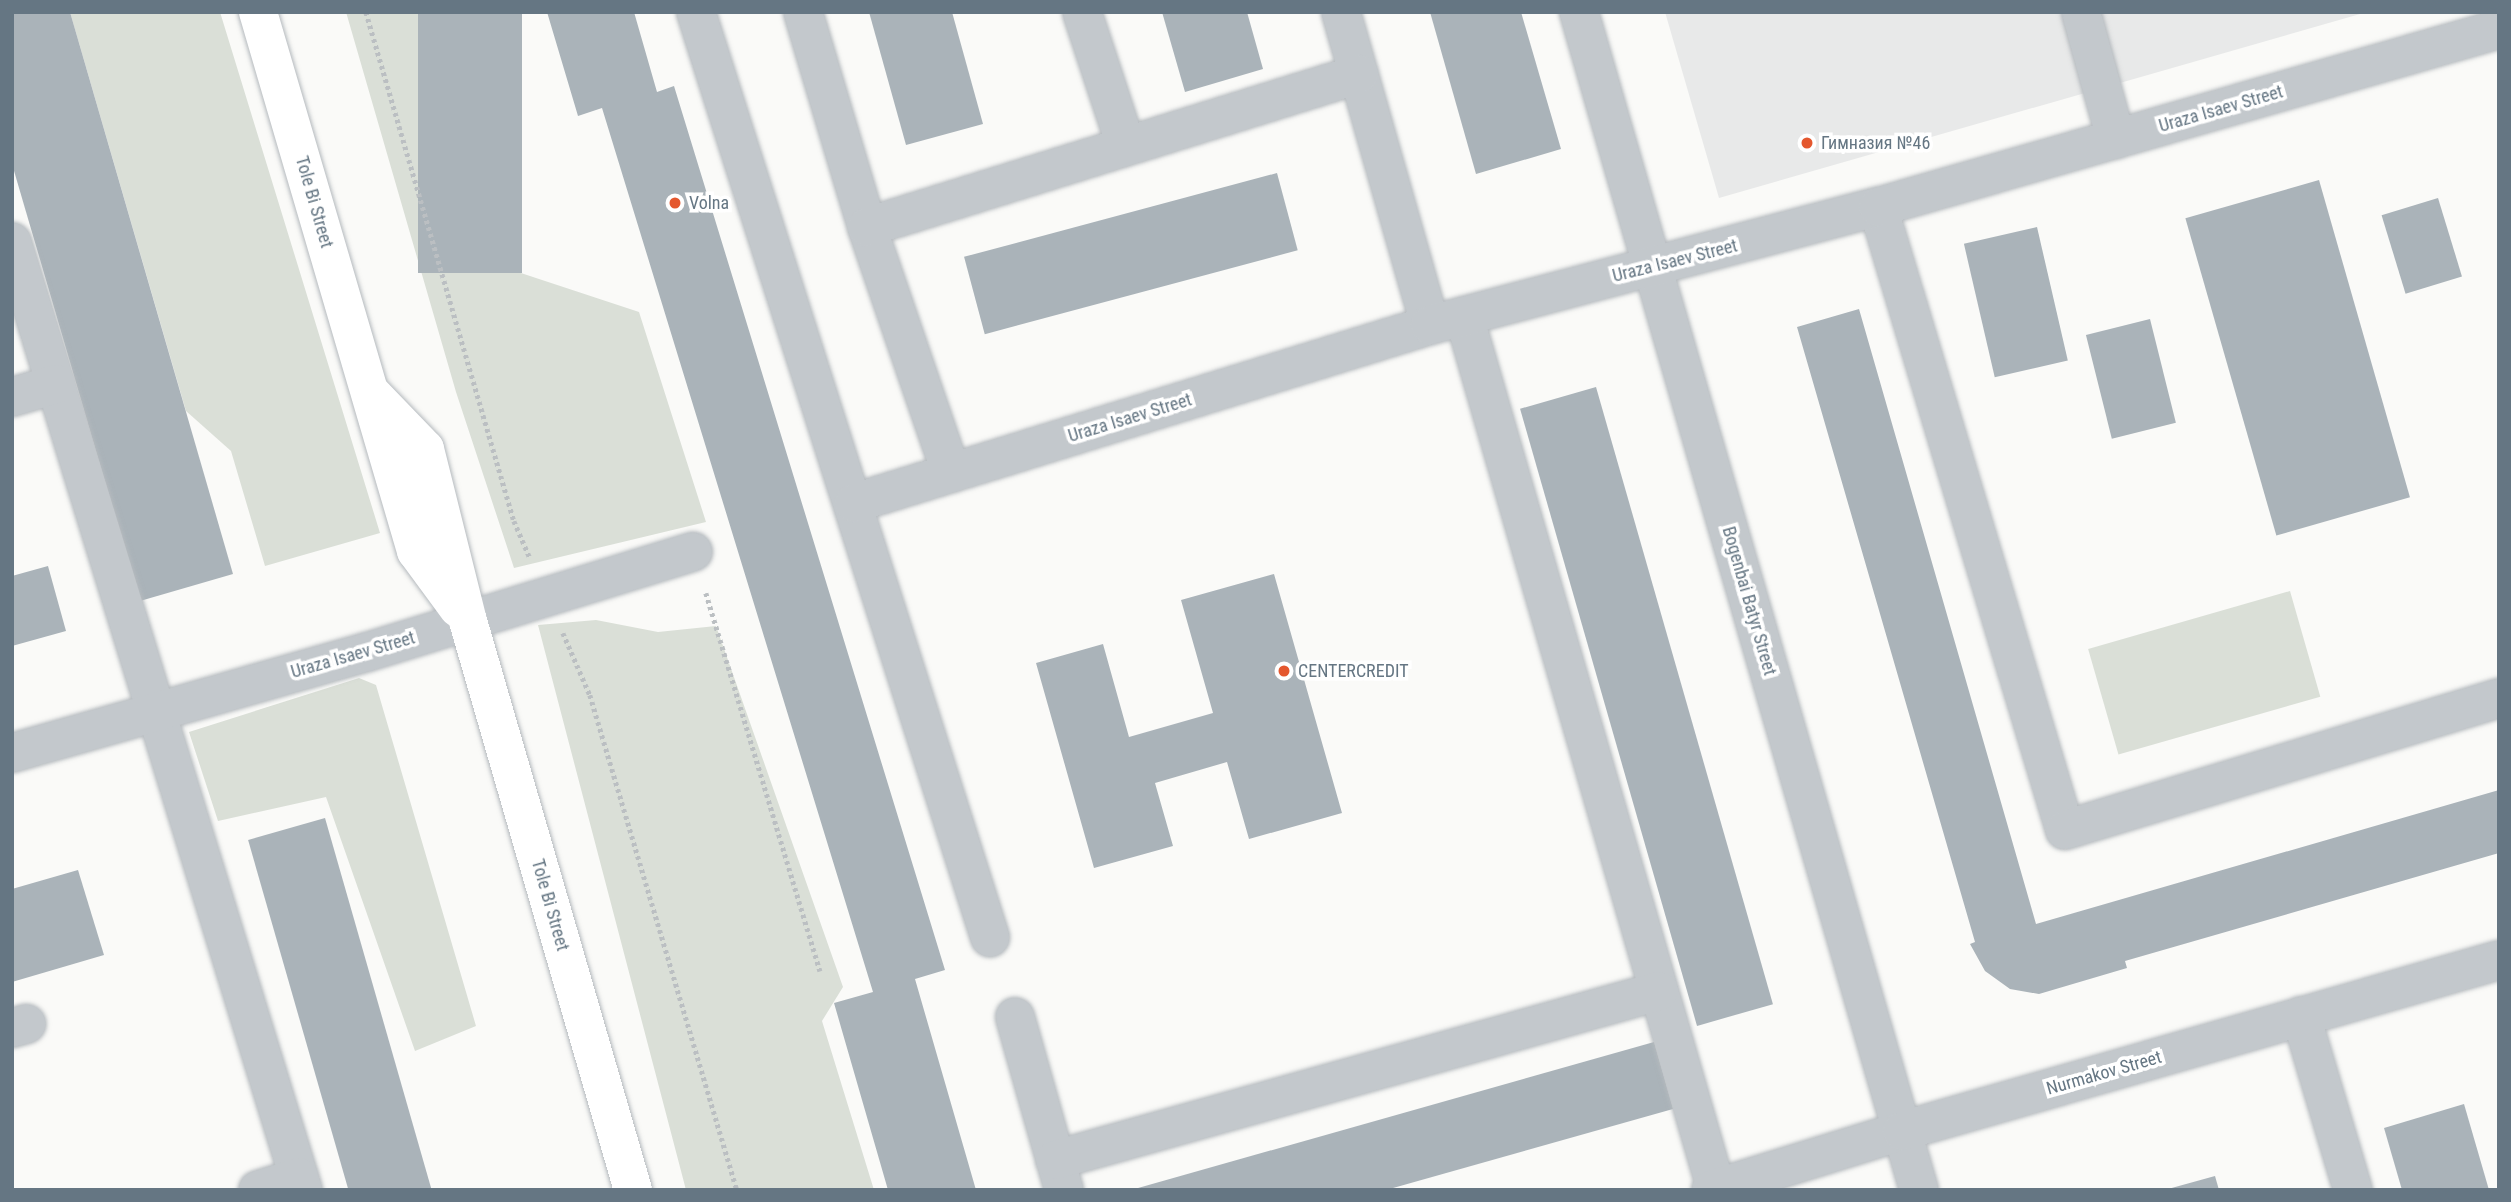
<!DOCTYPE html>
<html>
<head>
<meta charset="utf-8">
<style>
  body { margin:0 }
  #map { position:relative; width:2511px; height:1202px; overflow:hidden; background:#fafaf8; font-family:"Roboto Condensed",sans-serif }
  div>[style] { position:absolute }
  .built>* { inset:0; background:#e8e9e9 }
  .green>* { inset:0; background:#dadfd7; transform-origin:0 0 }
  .building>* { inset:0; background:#aab3b9; transform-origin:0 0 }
  .path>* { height:4.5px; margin-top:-2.25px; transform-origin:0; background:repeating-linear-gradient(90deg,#bbbfc2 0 3.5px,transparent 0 7px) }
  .roads { filter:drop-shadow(0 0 2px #b5babe) drop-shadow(0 0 2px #b5babe) }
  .minor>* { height:38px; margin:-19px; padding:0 19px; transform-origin:19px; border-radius:19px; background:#c3c8cc }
  .major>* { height:38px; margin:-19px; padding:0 19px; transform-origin:19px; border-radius:19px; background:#fff }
  .dots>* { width:19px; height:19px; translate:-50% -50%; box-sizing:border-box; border:4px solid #fff; border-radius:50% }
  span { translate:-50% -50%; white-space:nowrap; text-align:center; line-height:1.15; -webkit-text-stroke:7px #fff; paint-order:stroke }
  .street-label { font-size:18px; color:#657683 }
  .poi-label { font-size:18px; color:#657683 }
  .left { translate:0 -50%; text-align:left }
  .frame { position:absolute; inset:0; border:14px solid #657683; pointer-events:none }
</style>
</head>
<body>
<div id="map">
  <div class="built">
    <div style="clip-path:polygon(1665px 12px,2367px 12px,1719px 198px)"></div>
  </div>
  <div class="green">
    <div style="clip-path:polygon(70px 12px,220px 12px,380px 533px,265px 566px,231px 451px,186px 411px)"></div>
    <div style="clip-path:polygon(346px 12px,418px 12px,491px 263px,639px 312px,706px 522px,514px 568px,456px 392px)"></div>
    <div style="left:2290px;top:591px;width:110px;height:210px;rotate:74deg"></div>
    <div style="clip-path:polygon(596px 620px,658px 632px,716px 626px,843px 987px,822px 1021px,874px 1190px,686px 1190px,538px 625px)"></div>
    <div style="clip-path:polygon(359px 678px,376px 685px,476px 1026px,415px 1051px,326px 797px,218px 821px,189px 732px)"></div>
  </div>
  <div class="building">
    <div style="clip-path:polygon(12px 12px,70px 12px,233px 574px,140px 601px,12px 164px)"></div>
    <div style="left:418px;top:12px;width:104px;height:261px"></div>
    <div style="clip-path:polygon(547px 12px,634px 12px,657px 92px,674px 86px,945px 970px,915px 979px,976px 1190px,888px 1190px,834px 1003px,873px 992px,602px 108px,578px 116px)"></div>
    <div style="clip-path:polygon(869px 12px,952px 12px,983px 124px,906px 145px)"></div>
    <div style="clip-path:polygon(1162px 12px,1247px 12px,1263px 69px,1185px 92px)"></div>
    <div style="clip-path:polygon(1430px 12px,1521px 12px,1561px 149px,1476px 174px)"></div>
    <div style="left:1277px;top:173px;width:80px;height:324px;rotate:75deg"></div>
    <div style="left:2319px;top:180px;width:330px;height:139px;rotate:74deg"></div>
    <div style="left:2438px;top:198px;width:82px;height:59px;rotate:73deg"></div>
    <div style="left:2037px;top:227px;width:137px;height:75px;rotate:77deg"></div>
    <div style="clip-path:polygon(1859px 309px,2036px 924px,2499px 790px,2499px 853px,2125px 961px,2127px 968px,2039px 994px,2010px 989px,1985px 971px,1970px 944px,1975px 942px,1797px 327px)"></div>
    <div style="left:2150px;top:319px;width:107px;height:66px;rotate:76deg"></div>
    <div style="left:1596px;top:387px;width:642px;height:79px;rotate:74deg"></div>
    <div style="clip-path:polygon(48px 566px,66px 631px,12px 646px,12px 576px)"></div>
    <div style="clip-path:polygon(1274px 574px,1342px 813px,1249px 839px,1227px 762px,1155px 783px,1173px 846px,1094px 868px,1036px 663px,1103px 644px,1129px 737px,1213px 713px,1181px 600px)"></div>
    <div style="left:325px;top:818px;width:388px;height:80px;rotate:74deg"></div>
    <div style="clip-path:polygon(78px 870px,104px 955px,12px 982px,12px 889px)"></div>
    <div style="clip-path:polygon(1654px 1042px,1673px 1109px,1386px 1190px,1131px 1190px)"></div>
    <div style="clip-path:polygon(2464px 1104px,2489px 1190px,2402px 1190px,2384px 1128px)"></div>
    <div style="clip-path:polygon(2215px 1176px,2219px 1190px,2168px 1190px,2168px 1189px)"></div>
  </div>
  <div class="path">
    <div style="left:366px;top:12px;width:530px;rotate:73.79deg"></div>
    <div style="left:514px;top:521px;width:40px;rotate:66.6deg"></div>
    <div style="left:706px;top:593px;width:395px;rotate:73.2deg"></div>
    <div style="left:563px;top:633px;width:68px;rotate:66.5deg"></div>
    <div style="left:590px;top:695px;width:516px;rotate:73.46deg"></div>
  </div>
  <div class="roads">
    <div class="minor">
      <div style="left:696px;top:12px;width:971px;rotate:72.37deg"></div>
      <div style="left:803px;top:12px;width:224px;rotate:73.4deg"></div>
      <div style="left:867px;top:227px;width:260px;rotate:71.1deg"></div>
      <div style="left:1082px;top:12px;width:141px;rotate:71.8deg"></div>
      <div style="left:1341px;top:12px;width:325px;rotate:74.1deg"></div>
      <div style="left:1579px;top:12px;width:1226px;rotate:73.9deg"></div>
      <div style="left:2081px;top:12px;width:132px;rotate:74.6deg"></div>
      <div style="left:1878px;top:207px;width:650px;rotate:73.29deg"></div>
      <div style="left:2065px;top:830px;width:454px;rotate:-16.9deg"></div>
      <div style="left:867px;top:227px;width:515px;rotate:-17.27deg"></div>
      <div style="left:12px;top:242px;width:992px;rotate:72.94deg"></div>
      <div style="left:1464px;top:316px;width:908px;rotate:73.88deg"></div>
      <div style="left:12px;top:397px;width:46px;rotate:-16.5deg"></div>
      <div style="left:854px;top:503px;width:603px;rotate:-17.17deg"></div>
      <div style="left:1430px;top:325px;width:463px;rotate:-14.8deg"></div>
      <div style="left:1878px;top:207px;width:646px;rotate:-15.99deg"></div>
      <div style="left:12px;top:753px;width:369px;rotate:-15.9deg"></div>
      <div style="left:367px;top:652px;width:341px;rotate:-17.1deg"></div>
      <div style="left:2301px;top:1016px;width:182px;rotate:73.4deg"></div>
      <div style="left:1015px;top:1017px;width:180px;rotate:74.2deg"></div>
      <div style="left:12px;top:1028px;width:15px;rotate:-16deg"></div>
      <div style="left:1055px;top:1160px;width:627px;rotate:-15.63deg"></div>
      <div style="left:258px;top:1190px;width:43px;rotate:-17.6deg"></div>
      <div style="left:1711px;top:1190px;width:200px;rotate:-17.2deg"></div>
      <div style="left:1902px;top:1131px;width:621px;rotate:-15.98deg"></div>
    </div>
    <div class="major">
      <div style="left:258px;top:12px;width:562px;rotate:73.66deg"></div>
      <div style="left:416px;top:551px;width:71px;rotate:53.6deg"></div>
      <div style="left:370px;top:392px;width:79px;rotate:46deg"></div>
      <div style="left:425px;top:449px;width:177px;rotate:76deg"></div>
      <div style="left:468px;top:621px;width:592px;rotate:73.83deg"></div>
    </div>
  </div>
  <div class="dots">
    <div style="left:1807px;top:143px;background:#e4572e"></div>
    <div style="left:675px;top:203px;background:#e4572e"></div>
    <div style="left:1284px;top:671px;background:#e4572e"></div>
  </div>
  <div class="street-label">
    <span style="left:2221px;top:109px;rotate:-16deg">Uraza Isaev Street</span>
    <span style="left:314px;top:202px;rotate:74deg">Tole Bi Street</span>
    <span style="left:1675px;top:261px;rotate:-14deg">Uraza Isaev Street</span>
    <span style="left:1130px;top:418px;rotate:-17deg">Uraza Isaev Street</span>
    <span style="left:1749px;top:601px;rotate:74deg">Bogenbai Batyr Street</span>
    <span style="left:353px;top:655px;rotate:-16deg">Uraza Isaev Street</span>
    <span style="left:550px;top:905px;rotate:74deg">Tole Bi Street</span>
    <span style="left:2104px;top:1073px;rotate:-16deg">Nurmakov Street</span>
  </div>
  <div class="poi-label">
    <span class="left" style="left:1821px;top:143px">Гимназия №46</span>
    <span class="left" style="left:689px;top:203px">Volna</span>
    <span class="left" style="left:1298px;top:671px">CENTERCREDIT</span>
  </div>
  <div class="frame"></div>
</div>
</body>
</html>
